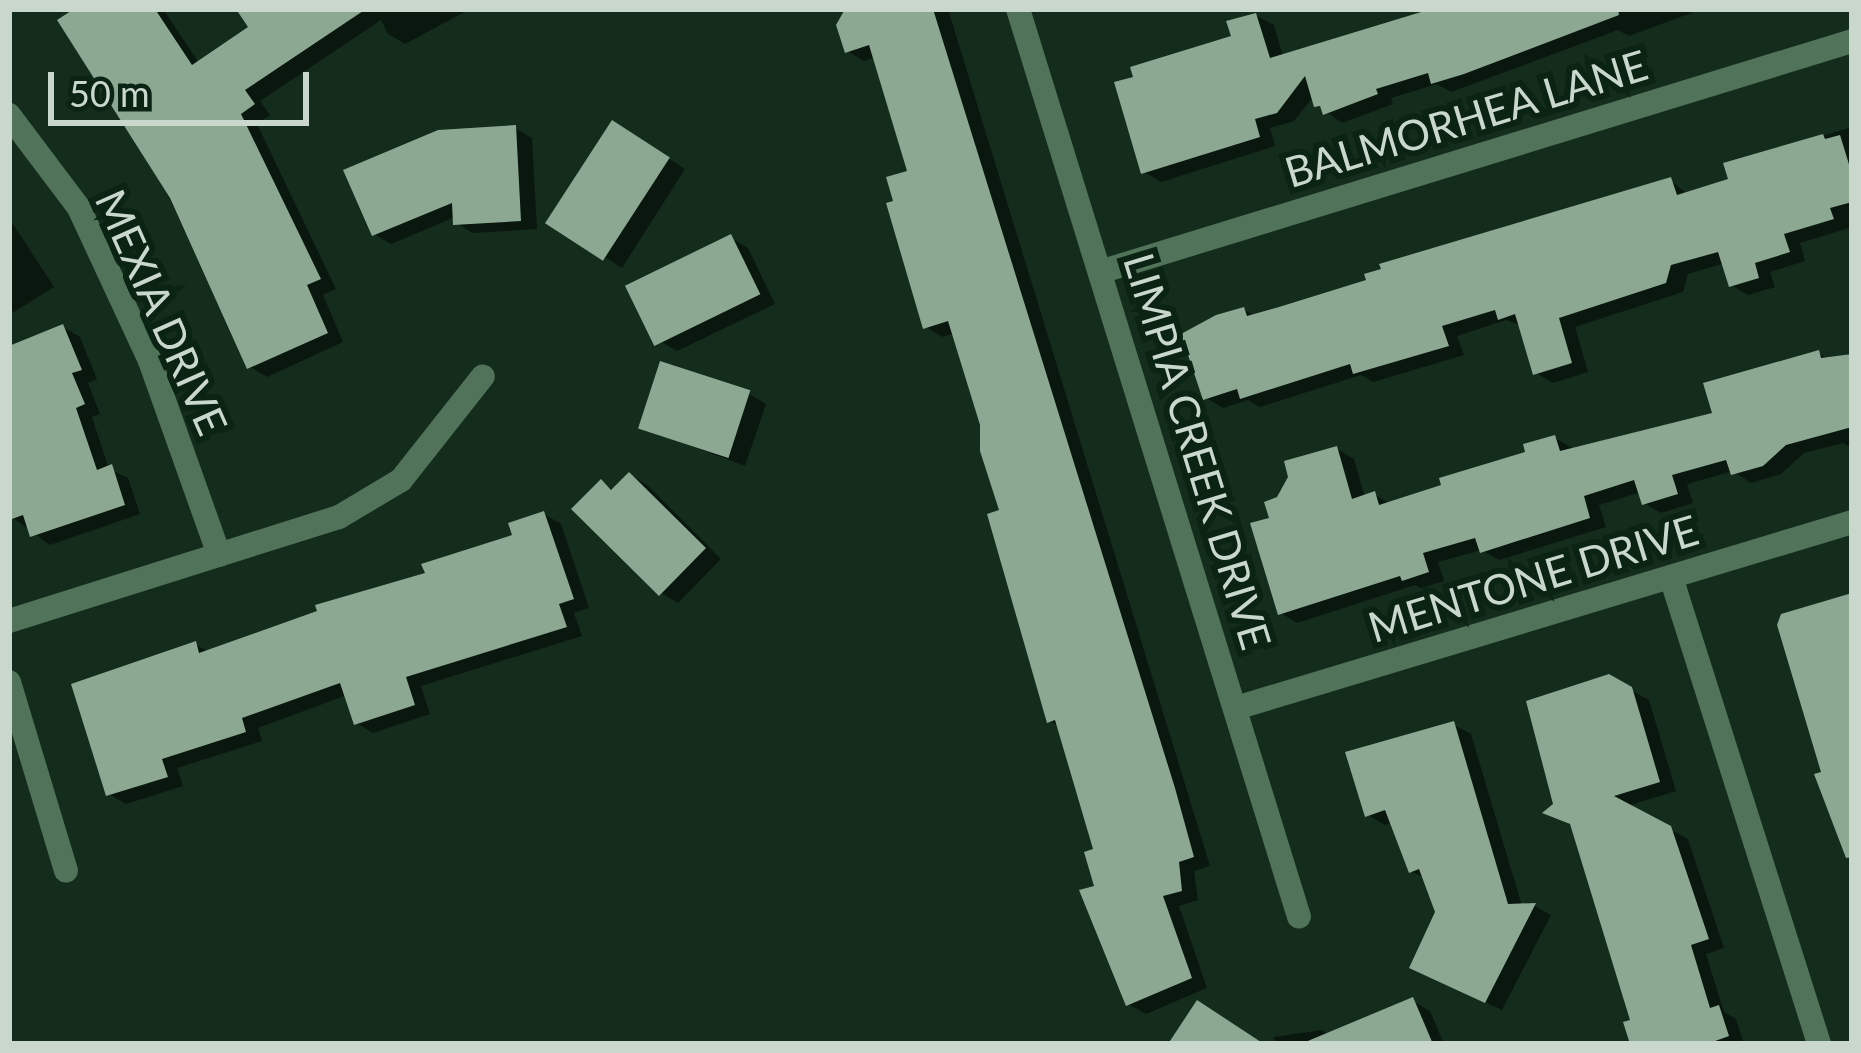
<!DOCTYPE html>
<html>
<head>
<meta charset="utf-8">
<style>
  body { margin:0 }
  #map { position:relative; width:1861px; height:1053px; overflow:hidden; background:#142c1b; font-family:Lato,sans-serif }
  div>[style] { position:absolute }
  .shadow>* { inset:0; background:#0007 }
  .building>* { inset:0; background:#8ca892; transform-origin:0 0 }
  .street>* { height:24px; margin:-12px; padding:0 12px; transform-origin:12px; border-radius:12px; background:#507359 }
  span { translate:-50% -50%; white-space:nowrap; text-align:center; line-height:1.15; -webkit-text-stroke:12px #0a2312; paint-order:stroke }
  .street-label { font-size:42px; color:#c9d7cc }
  .frame { position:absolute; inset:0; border:12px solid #c9d7cc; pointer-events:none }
  .scale { position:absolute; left:48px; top:72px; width:261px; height:54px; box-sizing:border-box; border:6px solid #c9d7cc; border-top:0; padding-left:15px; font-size:36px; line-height:42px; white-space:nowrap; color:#c9d7cc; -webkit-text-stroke:9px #0a2312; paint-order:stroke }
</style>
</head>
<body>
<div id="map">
  <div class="shadow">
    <div style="clip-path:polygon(79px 9px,163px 9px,199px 63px,252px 28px,239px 9px,470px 9px,405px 44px,388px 34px,381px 20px,260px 101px,270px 115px,257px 124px,336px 289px,323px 295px,343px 342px,267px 377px,250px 367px)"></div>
    <div style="clip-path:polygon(850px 9px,948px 9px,1210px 866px,1194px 871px,1198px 900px,1179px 906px,1207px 988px,1146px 1014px,1128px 1004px,1098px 888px,1097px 851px,1061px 727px,1049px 721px,983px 425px,955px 333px,943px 337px,926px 327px,896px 203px,910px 173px,876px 57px,864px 61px,847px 51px)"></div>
    <div style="clip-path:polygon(1442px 9px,1702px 9px,1629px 36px,1618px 30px,1451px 92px,1437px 84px,1391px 98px,1393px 104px,1342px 123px,1317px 105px,1314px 96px,1294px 121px,1270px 128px,1275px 146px,1161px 182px,1144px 172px,1234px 38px,1257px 16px,1274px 25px,1283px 57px)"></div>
    <div style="clip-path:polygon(1852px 127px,1849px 228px,1800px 243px,1805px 261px,1770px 272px,1775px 287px,1748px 295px,1731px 285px,1725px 263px,1688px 274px,1683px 292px,1575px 327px,1588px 372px,1553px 383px,1536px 373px,1522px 326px,1506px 320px,1457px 336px,1464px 355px,1373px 382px,1361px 375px,1260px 407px,1248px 400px,1223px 408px,1206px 398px,1244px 310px,1256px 317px,1671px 181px,1689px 195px,1732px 181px,1727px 165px)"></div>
    <div style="clip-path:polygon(515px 128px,532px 138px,537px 229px,473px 233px,456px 223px,455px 217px,391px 244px,374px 234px)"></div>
    <div style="clip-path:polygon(630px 134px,685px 169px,622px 268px,551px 223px)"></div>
    <div style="clip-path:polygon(9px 218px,54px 287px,9px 315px)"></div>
    <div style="clip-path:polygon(731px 238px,748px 248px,775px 304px,677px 351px,660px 341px)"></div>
    <div style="clip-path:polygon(63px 327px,80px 337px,97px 379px,88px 383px,100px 414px,92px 417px,109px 469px,128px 478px,140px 514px,50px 545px,13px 518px,9px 505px,9px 349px)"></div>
    <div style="clip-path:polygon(1818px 353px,1828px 359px,1852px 357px,1852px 448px,1843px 443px,1804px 453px,1781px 474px,1751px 483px,1733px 471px,1687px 484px,1693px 503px,1661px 513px,1644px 503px,1641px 492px,1599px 505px,1606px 527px,1499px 560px,1481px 550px,1438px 562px,1444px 581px,1421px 588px,1415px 585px,1297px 623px,1281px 613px,1272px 520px,1279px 500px,1337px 449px,1354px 459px,1365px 498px,1375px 495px,1391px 504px,1529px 454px,1555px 438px,1572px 448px,1716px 415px)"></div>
    <div style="clip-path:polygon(749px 394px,766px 404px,745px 466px,641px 427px)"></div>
    <div style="clip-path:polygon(630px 475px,647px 485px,721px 559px,678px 603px,661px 593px,601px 483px,615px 491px)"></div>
    <div style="clip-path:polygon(544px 514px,561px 524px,589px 608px,574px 613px,582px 636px,421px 686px,430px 714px,373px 733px,356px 723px,347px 695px,258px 728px,262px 741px,177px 768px,183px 786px,126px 804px,109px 794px,195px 644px,209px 652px,428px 575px,516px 537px)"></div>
    <div style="clip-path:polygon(1608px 678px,1649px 700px,1676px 791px,1627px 806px,1688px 839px,1724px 948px,1706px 954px,1724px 1012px,1736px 1019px,1744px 1044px,1641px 1044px,1573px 826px,1547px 812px,1557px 805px)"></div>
    <div style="clip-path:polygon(1454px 725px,1471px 734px,1522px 906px,1535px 906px,1551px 915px,1502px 1010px,1429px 976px,1438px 912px,1426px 879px,1411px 871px,1393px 822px,1385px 825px,1368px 815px)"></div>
    <div style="clip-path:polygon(1413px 1001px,1430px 1011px,1444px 1044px,1362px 1044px)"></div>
    <div style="clip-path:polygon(1322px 1030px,1340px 1044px,1275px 1044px,1274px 1037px)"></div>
  </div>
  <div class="building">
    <div style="clip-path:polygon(74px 9px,155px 9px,192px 65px,248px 27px,236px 9px,366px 9px,245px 90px,255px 104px,241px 114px,321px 279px,307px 285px,328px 333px,247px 369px,170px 198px,57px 20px)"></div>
    <div style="clip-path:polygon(845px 9px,933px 9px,1175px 788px,1194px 857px,1179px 862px,1182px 891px,1163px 896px,1192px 978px,1126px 1006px,1079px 890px,1094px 886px,1084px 852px,1093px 849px,1055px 720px,1047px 723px,987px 514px,999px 510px,980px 451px,980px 425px,948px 321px,923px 329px,886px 203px,893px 201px,886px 177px,907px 171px,869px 45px,845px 53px,836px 25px)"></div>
    <div style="clip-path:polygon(1431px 9px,1618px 9px,1619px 15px,1464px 74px,1431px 84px,1428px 73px,1376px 89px,1378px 94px,1323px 115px,1320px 106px,1314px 107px,1305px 76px,1277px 113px,1255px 119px,1260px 137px,1141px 174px,1114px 82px,1133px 77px,1130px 67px,1231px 36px,1226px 21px,1256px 13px,1270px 58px)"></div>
    <div style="left:612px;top:120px;width:69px;height:123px;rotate:33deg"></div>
    <div style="clip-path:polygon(516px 125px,521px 221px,453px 225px,452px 203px,372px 236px,343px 170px,438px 130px)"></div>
    <div style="clip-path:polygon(1823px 134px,1825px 139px,1840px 135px,1852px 174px,1852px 202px,1830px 208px,1834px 219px,1784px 234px,1790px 252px,1755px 263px,1759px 278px,1729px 287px,1718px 252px,1671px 265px,1666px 283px,1559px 318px,1572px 363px,1533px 375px,1515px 314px,1498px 320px,1495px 310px,1442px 326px,1449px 346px,1353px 374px,1350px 364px,1240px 399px,1237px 389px,1203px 400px,1181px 334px,1216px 315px,1244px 307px,1247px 316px,1279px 307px,1366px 280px,1364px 274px,1381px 269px,1379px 264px,1671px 177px,1677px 195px,1728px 179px,1723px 163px)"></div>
    <div style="left:731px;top:234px;width:67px;height:118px;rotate:64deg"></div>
    <div style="clip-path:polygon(63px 324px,82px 370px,72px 373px,85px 404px,76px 408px,97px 470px,112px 464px,125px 505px,30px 537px,23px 515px,9px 520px,9px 346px)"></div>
    <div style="clip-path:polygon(1819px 350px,1821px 358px,1852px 354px,1852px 427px,1786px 445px,1763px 466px,1731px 475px,1726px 460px,1672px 475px,1678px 494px,1642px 505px,1634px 480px,1584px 496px,1590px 518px,1480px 553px,1475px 538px,1423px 553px,1429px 572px,1402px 581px,1400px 576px,1278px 615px,1250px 523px,1269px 518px,1264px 502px,1277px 497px,1288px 477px,1284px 461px,1337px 446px,1352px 499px,1375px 491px,1379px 505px,1441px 485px,1439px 478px,1525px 452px,1523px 444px,1555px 435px,1560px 451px,1712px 413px,1703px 383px)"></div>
    <div style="left:660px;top:361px;width:95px;height:71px;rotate:18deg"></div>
    <div style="clip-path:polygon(629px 472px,706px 548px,659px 596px,571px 509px,601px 479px,611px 490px)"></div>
    <div style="clip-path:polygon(544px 511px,574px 599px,559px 604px,567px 627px,406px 677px,415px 705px,354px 725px,340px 683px,242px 718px,246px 732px,162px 759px,168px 777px,106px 796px,71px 684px,196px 641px,199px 653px,317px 611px,315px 605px,425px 573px,421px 564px,512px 535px,508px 523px)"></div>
    <div style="clip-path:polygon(1852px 593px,1852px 857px,1846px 858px,1814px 774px,1821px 772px,1777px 625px,1781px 614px)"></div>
    <div style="clip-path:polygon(1609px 674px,1632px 687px,1660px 782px,1614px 796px,1671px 826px,1709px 939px,1691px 945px,1710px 1008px,1719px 1005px,1729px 1036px,1707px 1044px,1630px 1044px,1623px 1022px,1630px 1020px,1570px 824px,1542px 813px,1553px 804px,1526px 701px)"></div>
    <div style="clip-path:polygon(1454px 721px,1508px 904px,1536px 903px,1485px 1003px,1409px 968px,1435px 912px,1419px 869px,1409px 873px,1385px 810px,1365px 817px,1345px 752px)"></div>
    <div style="clip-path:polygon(1413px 997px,1433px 1044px,1303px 1044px,1303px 1043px)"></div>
    <div style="clip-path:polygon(1197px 1000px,1264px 1044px,1168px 1044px)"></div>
  </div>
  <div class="street">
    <div style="left:1018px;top:9px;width:950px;rotate:72.8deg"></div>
    <div style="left:9px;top:115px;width:116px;rotate:53deg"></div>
    <div style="left:79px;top:208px;width:169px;rotate:65.1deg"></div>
    <div style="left:150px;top:361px;width:206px;rotate:70.4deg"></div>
    <div style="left:1103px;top:271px;width:784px;rotate:-17.07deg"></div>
    <div style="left:1671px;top:577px;width:490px;rotate:72.4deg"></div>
    <div style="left:9px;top:621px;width:346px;rotate:-17.5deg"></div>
    <div style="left:339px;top:517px;width:72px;rotate:-30.8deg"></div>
    <div style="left:401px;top:480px;width:132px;rotate:-51.7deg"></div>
    <div style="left:9px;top:682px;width:197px;rotate:73.2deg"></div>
    <div style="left:1236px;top:708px;width:643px;rotate:-16.8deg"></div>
  </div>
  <div class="street-label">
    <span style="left:1466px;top:118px;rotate:-17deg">BALMORHEA LANE</span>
    <span style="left:162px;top:312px;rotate:66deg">MEXIA DRIVE</span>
    <span style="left:1198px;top:451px;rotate:73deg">LIMPIA CREEK DRIVE</span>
    <span style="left:1533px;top:578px;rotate:-17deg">MENTONE DRIVE</span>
  </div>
  <div class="frame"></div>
  <div class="scale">50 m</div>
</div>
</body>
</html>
